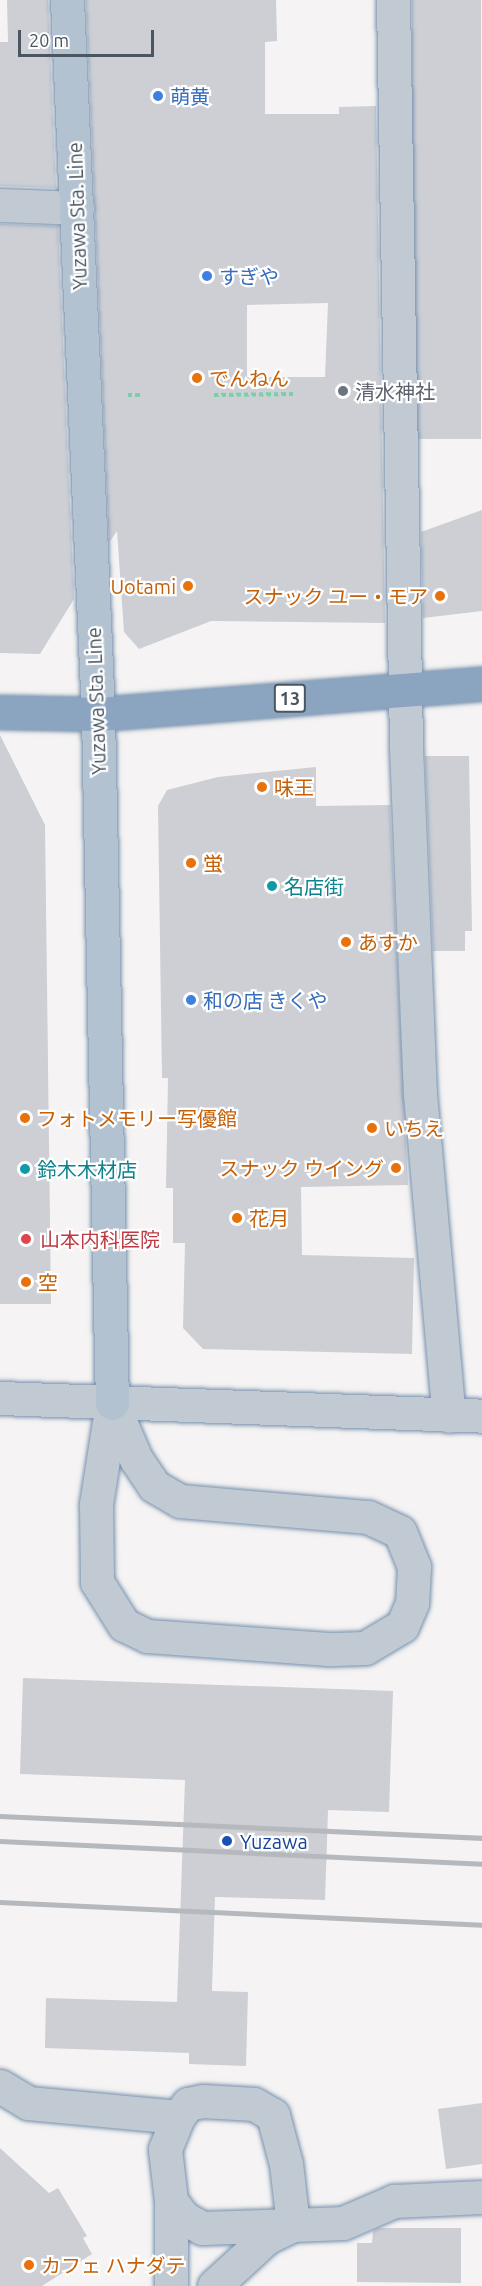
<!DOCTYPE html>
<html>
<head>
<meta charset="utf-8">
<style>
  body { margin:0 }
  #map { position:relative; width:482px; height:2286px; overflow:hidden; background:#f5f3f3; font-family:Ubuntu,"Noto Sans JP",sans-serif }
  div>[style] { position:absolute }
  .building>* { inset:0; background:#cdcfd5; transform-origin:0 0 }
  .path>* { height:4px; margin-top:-2px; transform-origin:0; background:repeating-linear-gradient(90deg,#7ad0a6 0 4.5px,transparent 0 7.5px) }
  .roads { filter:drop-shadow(0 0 2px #7690ad) drop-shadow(0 0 2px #7690ad) }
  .minor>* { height:33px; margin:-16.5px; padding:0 16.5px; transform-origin:16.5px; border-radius:16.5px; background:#c1cad2 }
  .major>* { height:33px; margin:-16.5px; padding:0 16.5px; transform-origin:16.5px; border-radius:16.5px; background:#b3c2d1 }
  .highway>* { height:33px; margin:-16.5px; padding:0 16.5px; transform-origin:16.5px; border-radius:16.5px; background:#8ba5c1 }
  .rail>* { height:4.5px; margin:-2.25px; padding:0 2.25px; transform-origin:2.25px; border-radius:2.25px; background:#b5b8bd }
  .dots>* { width:16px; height:16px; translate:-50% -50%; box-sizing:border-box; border:3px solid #fff; border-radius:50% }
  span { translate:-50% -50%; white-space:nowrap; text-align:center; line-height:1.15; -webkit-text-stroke:4.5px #fff; paint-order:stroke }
  .shield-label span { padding:2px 4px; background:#fff; border:2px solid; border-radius:4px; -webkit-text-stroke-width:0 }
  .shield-label { font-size:18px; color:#4a5661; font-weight:700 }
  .shop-label { font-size:20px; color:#366cbe }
  .left { translate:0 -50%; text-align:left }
  .street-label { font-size:20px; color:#4a5661 }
  .food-label { font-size:20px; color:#c56008 }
  .right { translate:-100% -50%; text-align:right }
  .worship-label { font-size:20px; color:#5b616d }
  .culture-label { font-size:20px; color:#0d838f }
  .health-label { font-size:20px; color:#be3a42 }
  .transit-label { font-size:20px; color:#164399 }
  .scale { position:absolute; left:18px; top:30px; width:136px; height:27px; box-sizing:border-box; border:3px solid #4a5661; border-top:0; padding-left:8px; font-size:18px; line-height:21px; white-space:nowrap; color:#4a5661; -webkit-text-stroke:4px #fff; paint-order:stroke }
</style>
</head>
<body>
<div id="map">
  <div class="building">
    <div style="clip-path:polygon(7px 0,48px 0,56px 188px,0 186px,0 42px,8px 42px)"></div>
    <div style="clip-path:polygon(evenodd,86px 0,276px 0,277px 41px,265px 42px,265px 114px,339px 114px,339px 107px,376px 106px,385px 623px,211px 621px,139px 649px,124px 632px,117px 531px,109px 543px,86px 0,328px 303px,325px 377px,247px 377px,247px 305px,328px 303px)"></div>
    <div style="left:412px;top:0;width:69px;height:439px"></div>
    <div style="clip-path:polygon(0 224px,58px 226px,74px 599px,40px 654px,0 653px)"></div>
    <div style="clip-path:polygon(482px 510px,482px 611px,423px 618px,421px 532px)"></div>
    <div style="clip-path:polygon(0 735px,45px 825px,51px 1304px,0 1304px)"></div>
    <div style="clip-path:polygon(425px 756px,469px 756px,472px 931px,465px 931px,465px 951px,433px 951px)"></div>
    <div style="clip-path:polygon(316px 767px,316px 806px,390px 805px,408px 1185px,301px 1187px,302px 1255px,414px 1258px,412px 1354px,203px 1349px,183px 1328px,185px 1243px,173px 1243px,173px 1188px,166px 1188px,168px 1078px,162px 1078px,158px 806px,167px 790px,218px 777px)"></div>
    <div style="clip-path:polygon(23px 1678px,393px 1691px,389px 1812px,328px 1810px,325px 1900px,215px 1897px,212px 1991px,248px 1992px,246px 2066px,189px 2064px,189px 2053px,45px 2048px,46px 1998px,177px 2002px,185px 1780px,20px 1774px)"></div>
    <div style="clip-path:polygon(482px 2103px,482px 2164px,446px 2169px,438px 2109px)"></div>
    <div style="clip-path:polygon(0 2148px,49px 2193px,58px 2188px,87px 2236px,83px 2238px,92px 2254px,42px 2286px,0 2286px)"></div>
    <div style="clip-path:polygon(379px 2228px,461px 2228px,461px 2283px,357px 2282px,357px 2243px,372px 2243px,373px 2231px)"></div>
  </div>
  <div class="path">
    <div style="left:128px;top:395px;width:15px"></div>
    <div style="left:214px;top:395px;width:79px;rotate:-0.7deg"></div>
  </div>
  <div class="roads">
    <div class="minor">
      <div style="left:393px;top:0;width:747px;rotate:89deg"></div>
      <div style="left:406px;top:747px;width:347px;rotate:87.7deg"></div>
      <div style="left:420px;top:1094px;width:323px;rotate:84.9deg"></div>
      <div style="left:0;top:205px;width:77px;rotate:2.2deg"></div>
      <div style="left:0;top:1398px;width:482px;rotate:2.1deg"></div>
      <div style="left:112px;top:1403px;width:61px;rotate:66.8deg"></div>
      <div style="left:136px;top:1459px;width:32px;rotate:56deg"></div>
      <div style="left:154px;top:1486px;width:30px;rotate:30deg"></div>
      <div style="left:180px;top:1501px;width:189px;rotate:4.9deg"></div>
      <div style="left:368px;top:1517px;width:35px;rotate:25deg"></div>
      <div style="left:400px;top:1532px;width:38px;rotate:68deg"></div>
      <div style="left:414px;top:1567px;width:36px;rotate:93deg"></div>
      <div style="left:412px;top:1603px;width:25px;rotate:113deg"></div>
      <div style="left:402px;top:1626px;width:43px;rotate:149.3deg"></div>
      <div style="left:365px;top:1648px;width:37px;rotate:178deg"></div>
      <div style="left:328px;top:1649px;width:181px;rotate:-175.9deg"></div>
      <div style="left:147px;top:1636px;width:25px;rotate:-154deg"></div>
      <div style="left:124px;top:1625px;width:51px;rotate:-122.1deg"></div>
      <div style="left:97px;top:1582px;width:78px;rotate:-90.7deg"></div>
      <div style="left:96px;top:1504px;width:102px;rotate:-81deg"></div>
      <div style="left:0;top:2086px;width:33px;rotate:31deg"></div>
      <div style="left:28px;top:2103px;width:151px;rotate:5.3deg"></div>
      <div style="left:171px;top:2201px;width:21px;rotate:53deg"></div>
      <div style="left:184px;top:2218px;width:21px;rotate:29deg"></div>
      <div style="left:202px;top:2228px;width:91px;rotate:-1.9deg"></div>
      <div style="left:293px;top:2225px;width:61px;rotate:-96.5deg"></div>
      <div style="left:286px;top:2164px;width:51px;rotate:-104.9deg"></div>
      <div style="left:273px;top:2115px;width:22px;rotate:-150deg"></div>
      <div style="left:254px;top:2104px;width:51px;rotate:-176.6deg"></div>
      <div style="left:203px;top:2101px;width:15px;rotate:169deg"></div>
      <div style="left:188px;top:2104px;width:16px;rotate:128deg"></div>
      <div style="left:178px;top:2117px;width:35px;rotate:112deg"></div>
      <div style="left:165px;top:2149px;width:52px;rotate:83.4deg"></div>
      <div style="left:171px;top:2201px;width:85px;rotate:90deg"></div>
      <div style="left:214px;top:2286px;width:71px;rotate:-42.7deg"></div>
      <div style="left:266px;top:2238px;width:30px;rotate:-26deg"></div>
      <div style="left:293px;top:2225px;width:50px;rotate:-2.3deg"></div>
      <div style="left:343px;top:2223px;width:56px;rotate:-23.3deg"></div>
      <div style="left:394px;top:2201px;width:88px;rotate:-2.6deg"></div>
    </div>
    <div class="major">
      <div style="left:67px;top:0;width:715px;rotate:87.51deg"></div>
      <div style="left:98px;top:714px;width:689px;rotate:88.84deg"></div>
    </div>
    <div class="highway">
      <div style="left:0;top:712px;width:98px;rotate:1.2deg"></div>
      <div style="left:98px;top:714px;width:385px;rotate:-4.5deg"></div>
    </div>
  </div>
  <div class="rail">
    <div style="left:0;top:1816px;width:483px;rotate:2.6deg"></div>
    <div style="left:0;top:1841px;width:483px;rotate:2.7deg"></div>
    <div style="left:0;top:1902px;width:483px;rotate:2.7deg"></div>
  </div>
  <div class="dots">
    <div style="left:158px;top:96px;background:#3f7fe0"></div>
    <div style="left:207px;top:276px;background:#3f7fe0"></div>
    <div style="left:197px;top:378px;background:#e8710a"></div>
    <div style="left:343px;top:391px;background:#6b7280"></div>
    <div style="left:188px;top:586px;background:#e8710a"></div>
    <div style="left:440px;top:596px;background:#e8710a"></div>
    <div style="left:262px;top:787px;background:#e8710a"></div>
    <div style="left:191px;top:863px;background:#e8710a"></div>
    <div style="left:272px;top:886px;background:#0f9aa8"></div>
    <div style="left:346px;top:942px;background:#e8710a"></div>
    <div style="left:191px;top:1000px;background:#3f7fe0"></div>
    <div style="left:25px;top:1118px;background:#e8710a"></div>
    <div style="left:372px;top:1128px;background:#e8710a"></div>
    <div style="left:396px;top:1168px;background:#e8710a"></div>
    <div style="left:25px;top:1169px;background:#0f9aa8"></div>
    <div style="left:237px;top:1218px;background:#e8710a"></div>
    <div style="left:26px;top:1239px;background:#e0444e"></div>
    <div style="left:26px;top:1282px;background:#e8710a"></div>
    <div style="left:227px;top:1841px;background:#1a4fb4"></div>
    <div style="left:29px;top:2265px;background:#e8710a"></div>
  </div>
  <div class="shield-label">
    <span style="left:290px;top:698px">13</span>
  </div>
  <div class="shop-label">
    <span class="left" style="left:170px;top:96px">萌黄</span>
    <span class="left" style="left:219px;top:276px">すぎや</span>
    <span class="left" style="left:203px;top:1000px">和の店 きくや</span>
  </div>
  <div class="street-label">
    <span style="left:77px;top:216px;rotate:-92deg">Yuzawa Sta. Line</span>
    <span style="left:96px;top:701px;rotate:-92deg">Yuzawa Sta. Line</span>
  </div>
  <div class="food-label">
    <span class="left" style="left:209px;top:378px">でんねん</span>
    <span class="right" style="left:176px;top:586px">Uotami</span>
    <span class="right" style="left:428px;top:596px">スナック ユー・モア</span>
    <span class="left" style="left:274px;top:787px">味王</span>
    <span class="left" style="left:203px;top:863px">蛍</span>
    <span class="left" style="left:358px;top:942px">あすか</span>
    <span class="left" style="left:37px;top:1118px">フォトメモリー写優館</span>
    <span class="left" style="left:384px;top:1128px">いちえ</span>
    <span class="right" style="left:384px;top:1168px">スナック ウイング</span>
    <span class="left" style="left:249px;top:1218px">花月</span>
    <span class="left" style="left:38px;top:1282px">空</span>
    <span class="left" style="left:41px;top:2265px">カフェ ハナダテ</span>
  </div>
  <div class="worship-label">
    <span class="left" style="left:355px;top:391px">清水神社</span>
  </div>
  <div class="culture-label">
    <span class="left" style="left:284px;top:886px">名店街</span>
    <span class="left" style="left:37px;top:1169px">鈴木木材店</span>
  </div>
  <div class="health-label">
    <span class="left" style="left:40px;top:1239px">山本内科医院</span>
  </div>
  <div class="transit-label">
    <span class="left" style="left:240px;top:1841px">Yuzawa</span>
  </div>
  <div class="scale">20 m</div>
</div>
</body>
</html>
